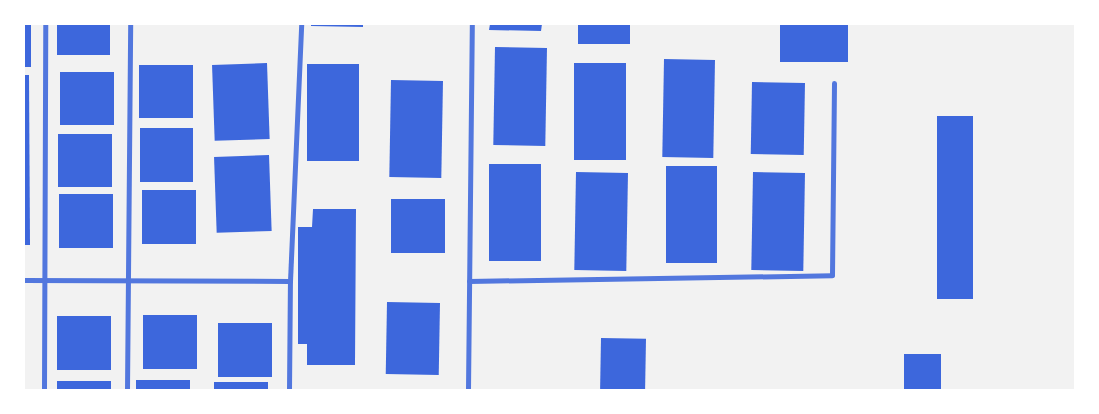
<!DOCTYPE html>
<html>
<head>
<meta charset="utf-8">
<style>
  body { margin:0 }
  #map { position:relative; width:1099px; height:414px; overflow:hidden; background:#f2f2f2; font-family:Ubuntu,sans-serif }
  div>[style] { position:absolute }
  .building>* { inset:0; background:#3d67dc; transform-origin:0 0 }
  .minor>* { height:5px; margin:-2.5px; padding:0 2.5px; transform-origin:2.5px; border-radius:2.5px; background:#5277de }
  span { translate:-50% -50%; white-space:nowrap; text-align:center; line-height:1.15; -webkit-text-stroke:4.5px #fff; paint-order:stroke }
  .frame { position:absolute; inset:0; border:25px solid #fff; pointer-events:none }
</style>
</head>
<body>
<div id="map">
  <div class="building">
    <div style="left:24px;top:24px;width:7px;height:43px"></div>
    <div style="left:57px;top:24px;width:53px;height:31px"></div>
    <div style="clip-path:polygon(311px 24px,363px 24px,363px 27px,311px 26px)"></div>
    <div style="clip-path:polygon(490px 24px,542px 24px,541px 31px,489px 30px)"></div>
    <div style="left:578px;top:24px;width:52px;height:20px"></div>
    <div style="left:780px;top:24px;width:68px;height:38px"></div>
    <div style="left:495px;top:47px;width:52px;height:98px;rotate:1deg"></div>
    <div style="left:664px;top:59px;width:51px;height:98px;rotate:1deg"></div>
    <div style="left:267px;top:63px;width:76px;height:55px;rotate:88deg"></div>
    <div style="left:574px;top:63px;width:52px;height:97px"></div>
    <div style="left:307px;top:64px;width:52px;height:97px"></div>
    <div style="left:139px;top:65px;width:54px;height:53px"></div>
    <div style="left:60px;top:72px;width:54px;height:53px"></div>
    <div style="clip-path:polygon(24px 75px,29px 75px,30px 245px,24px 245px)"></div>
    <div style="left:391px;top:80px;width:52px;height:97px;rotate:1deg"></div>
    <div style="left:752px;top:82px;width:53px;height:72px;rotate:1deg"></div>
    <div style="left:937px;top:116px;width:36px;height:183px"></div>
    <div style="left:140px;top:128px;width:53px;height:54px"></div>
    <div style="left:58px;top:134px;width:54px;height:53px"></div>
    <div style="left:269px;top:155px;width:76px;height:55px;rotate:88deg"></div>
    <div style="left:489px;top:164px;width:52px;height:97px"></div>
    <div style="left:666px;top:166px;width:51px;height:97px"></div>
    <div style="left:576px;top:172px;width:52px;height:98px;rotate:1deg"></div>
    <div style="left:753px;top:172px;width:52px;height:98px;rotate:1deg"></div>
    <div style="left:142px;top:190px;width:54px;height:54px"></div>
    <div style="left:59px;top:194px;width:54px;height:54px"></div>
    <div style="left:391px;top:199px;width:54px;height:54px"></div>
    <div style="clip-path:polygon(313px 209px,356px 209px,355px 365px,307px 365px,307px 344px,298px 344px,298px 227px,312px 227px)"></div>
    <div style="left:387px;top:302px;width:53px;height:72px;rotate:1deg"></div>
    <div style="left:143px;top:315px;width:54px;height:54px"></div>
    <div style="left:57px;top:316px;width:54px;height:54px"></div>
    <div style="left:218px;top:323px;width:54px;height:54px"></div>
    <div style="left:601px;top:338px;width:45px;height:52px;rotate:1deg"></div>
    <div style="left:904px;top:354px;width:37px;height:36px"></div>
    <div style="left:136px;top:380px;width:54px;height:10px"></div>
    <div style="left:57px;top:381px;width:54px;height:9px"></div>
    <div style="left:214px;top:382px;width:54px;height:8px"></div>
  </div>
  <div class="minor">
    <div style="left:24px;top:280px;width:266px;rotate:0.2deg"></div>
    <div style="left:469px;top:281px;width:363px;rotate:-0.9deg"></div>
    <div style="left:832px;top:275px;width:192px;rotate:-89.4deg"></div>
    <div style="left:44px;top:390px;width:366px;rotate:-89.8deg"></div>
    <div style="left:127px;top:390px;width:366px;rotate:-89.5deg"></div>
    <div style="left:289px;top:390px;width:109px;rotate:-89.5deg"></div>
    <div style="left:290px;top:281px;width:257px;rotate:-87.5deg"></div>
    <div style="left:468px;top:390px;width:366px;rotate:-89.4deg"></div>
  </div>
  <div class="frame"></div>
</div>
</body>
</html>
